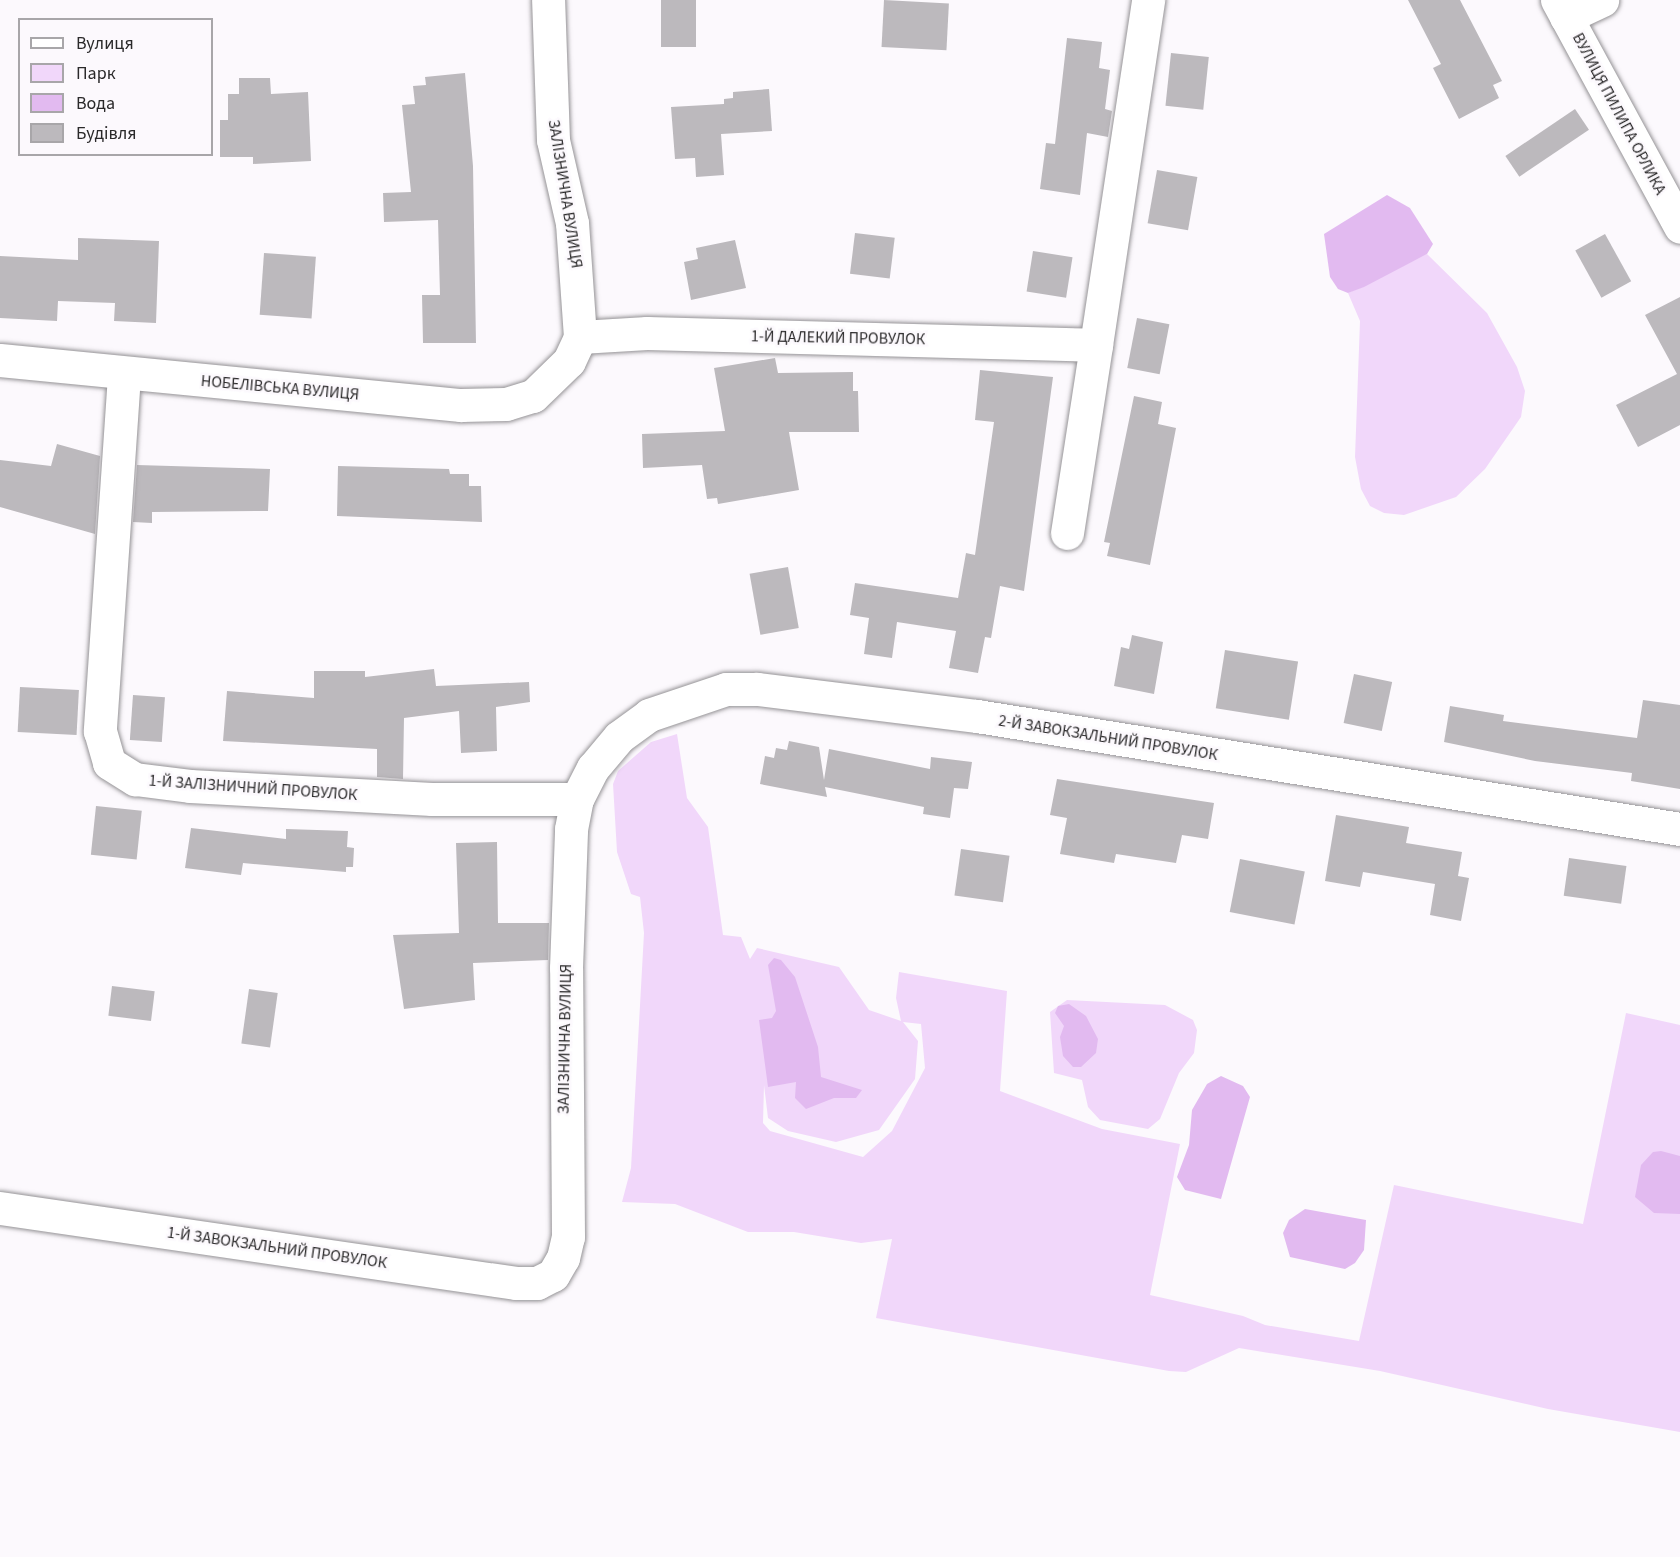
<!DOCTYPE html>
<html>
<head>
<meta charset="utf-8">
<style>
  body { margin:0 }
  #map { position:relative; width:1680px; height:1557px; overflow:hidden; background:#fcf9fd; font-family:"Source Sans 3",sans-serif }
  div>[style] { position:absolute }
  .green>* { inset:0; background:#f1d7fa }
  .water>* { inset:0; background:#e2baf0 }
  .building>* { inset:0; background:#bcb9bd; transform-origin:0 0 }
  .roads { filter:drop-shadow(0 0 2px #959396) drop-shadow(0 0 2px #959396) }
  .minor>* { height:33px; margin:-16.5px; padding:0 16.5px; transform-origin:16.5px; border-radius:16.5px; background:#fff }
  span { translate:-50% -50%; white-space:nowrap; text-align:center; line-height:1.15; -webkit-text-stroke:5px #fcf9fd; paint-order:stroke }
  .street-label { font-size:16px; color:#2a292a }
  .legend { position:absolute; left:18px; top:18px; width:195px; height:138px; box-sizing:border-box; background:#fcf9fd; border:2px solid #a8a6a9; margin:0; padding:8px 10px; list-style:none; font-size:18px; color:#2a292a }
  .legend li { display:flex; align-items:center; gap:12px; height:30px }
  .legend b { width:30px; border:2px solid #a8a6a9 }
</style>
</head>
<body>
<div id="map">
  <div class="green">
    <div style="clip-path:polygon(1427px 254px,1487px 313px,1517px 367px,1525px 391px,1521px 417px,1485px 469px,1456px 497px,1404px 515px,1384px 513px,1370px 506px,1361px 489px,1355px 457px,1360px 321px,1348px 293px)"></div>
    <div style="clip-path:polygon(evenodd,677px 734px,687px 798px,708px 827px,723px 935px,741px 937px,750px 959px,757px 948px,839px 967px,869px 1010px,901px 1021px,896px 998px,899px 972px,1007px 991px,1000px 1091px,1102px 1129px,1180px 1144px,1150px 1295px,1243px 1316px,1265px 1325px,1359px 1341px,1394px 1185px,1583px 1224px,1626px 1013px,1680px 1025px,1680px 1432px,1548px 1409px,1380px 1371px,1239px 1348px,1186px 1372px,1169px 1371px,876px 1318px,892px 1239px,861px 1243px,794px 1232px,748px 1232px,675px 1204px,622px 1202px,631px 1168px,644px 933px,640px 897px,631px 894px,617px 852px,613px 784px,618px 771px,651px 742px,677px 734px,903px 1022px,921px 1024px,925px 1068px,892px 1131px,863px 1157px,770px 1131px,763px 1123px,764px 1085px,768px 1118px,788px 1131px,836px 1142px,879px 1130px,915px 1079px,918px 1041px,903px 1022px)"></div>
    <div style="clip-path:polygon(1067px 1000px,1165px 1005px,1193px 1020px,1197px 1030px,1194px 1053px,1179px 1073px,1160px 1119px,1148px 1129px,1100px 1120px,1088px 1107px,1082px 1080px,1054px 1073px,1050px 1012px)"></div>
  </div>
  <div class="water">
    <div style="clip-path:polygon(1387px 195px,1410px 208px,1433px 244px,1427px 254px,1364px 287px,1348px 293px,1338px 289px,1330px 277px,1324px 234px)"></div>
    <div style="clip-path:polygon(774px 958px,781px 960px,795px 977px,818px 1047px,821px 1077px,862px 1090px,856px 1098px,834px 1098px,806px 1109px,795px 1098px,796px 1082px,768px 1087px,759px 1020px,772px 1018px,776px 1011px,768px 965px)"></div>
    <div style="clip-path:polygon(1069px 1004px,1086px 1016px,1098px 1039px,1096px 1053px,1081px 1067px,1073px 1067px,1063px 1056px,1060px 1037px,1064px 1026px,1055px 1013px,1058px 1006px)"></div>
    <div style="clip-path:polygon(1221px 1076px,1243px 1086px,1250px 1097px,1221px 1199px,1185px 1190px,1177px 1177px,1189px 1145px,1192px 1110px,1207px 1084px)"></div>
    <div style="clip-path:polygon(1661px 1151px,1680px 1156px,1680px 1214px,1654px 1213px,1635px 1197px,1641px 1165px,1653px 1152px)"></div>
    <div style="clip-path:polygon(1305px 1209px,1366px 1220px,1364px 1250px,1355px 1263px,1345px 1269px,1290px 1257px,1283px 1233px,1289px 1220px)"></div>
  </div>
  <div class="building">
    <div style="left:661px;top:0;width:35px;height:47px"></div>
    <div style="left:884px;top:0;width:65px;height:47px;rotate:3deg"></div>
    <div style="clip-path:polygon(1408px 0,1460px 0,1502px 81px,1493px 85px,1499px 98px,1459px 119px,1433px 68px,1441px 64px)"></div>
    <div style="clip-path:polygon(1067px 38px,1102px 42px,1099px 68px,1110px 70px,1105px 109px,1112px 111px,1108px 137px,1087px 133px,1080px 195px,1040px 189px,1046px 143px,1055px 144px)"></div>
    <div style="left:1171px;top:53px;width:38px;height:53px;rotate:6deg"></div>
    <div style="clip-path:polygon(465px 73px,473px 166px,476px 343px,423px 343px,422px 295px,440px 295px,438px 220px,384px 222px,383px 193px,411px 192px,402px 105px,415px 104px,413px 86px,426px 85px,425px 77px)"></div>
    <div style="clip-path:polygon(239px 78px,270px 78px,271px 94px,308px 92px,311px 161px,253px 164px,253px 157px,220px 157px,220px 120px,228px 120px,228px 94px,239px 94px)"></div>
    <div style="clip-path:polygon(769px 89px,772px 131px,721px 134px,724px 175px,696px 177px,695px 158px,675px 159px,671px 107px,724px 104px,724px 99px,733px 98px,733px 92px)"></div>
    <div style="left:1575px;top:109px;width:25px;height:84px;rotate:56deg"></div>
    <div style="left:1157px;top:170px;width:41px;height:54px;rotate:10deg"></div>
    <div style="left:855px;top:233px;width:40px;height:41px;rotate:7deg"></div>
    <div style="left:1605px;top:234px;width:54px;height:34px;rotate:61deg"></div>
    <div style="clip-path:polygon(78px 238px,159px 241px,156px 323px,114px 321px,115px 303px,58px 301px,57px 321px,0 318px,0 256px,78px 260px)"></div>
    <div style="clip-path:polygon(735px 240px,746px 288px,691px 300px,684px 262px,698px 259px,696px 248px)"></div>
    <div style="left:1033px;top:251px;width:40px;height:41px;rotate:9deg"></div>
    <div style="left:264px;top:253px;width:52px;height:62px;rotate:4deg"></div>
    <div style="clip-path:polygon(1680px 297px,1680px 425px,1638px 447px,1616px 405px,1677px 374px,1645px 315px)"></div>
    <div style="left:1137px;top:318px;width:33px;height:51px;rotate:11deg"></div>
    <div style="clip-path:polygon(775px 358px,778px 373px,853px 372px,853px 391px,858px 391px,859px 432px,789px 432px,799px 490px,718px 504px,717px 498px,707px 499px,702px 465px,643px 468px,642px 434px,725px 431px,714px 368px)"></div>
    <div style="clip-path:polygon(980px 370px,1053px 377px,1024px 591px,1000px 586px,991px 638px,985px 637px,978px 673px,949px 668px,956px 631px,897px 622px,892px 658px,864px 654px,869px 618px,850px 615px,855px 583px,958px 598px,966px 553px,975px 555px,994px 422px,975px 420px)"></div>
    <div style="clip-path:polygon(1134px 396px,1162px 402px,1158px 424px,1176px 428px,1150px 565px,1107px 556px,1110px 543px,1104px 542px)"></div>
    <div style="clip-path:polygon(57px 444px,100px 456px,95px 534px,0 507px,0 460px,51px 466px)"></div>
    <div style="clip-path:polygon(137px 465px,270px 469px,268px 511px,152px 512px,152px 523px,133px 522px)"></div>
    <div style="clip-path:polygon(338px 466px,449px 469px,450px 474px,469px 474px,469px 486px,481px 486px,482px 522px,337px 516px)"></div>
    <div style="left:788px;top:567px;width:62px;height:39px;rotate:80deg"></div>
    <div style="clip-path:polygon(1132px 635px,1163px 642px,1154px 694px,1114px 686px,1121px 647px,1129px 649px)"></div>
    <div style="left:1225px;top:650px;width:74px;height:59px;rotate:9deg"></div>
    <div style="clip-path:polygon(434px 669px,436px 686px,529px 682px,530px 702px,496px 707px,497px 751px,461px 753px,459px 711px,404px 718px,403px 779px,377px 777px,377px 749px,223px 741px,227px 691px,314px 698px,314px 671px,365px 671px,365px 677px)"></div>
    <div style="left:1354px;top:674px;width:39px;height:50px;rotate:12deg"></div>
    <div style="left:20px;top:687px;width:59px;height:45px;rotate:3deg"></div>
    <div style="left:133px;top:695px;width:32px;height:45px;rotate:4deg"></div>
    <div style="clip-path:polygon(1643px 700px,1680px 705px,1680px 789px,1631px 781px,1632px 773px,1535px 761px,1444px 742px,1450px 706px,1504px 715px,1503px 721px,1637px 738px)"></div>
    <div style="clip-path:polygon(789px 741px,819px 747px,824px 780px,829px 749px,930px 769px,931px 757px,972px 762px,968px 789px,954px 788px,950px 818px,923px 814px,924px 807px,825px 787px,827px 797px,760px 784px,765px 756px,774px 758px,776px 748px,787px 750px)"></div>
    <div style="clip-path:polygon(1057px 779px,1214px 803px,1208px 839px,1182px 835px,1176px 863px,1116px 854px,1114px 863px,1060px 854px,1067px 818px,1050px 815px)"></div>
    <div style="left:96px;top:806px;width:46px;height:49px;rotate:6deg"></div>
    <div style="clip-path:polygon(1336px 815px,1409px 827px,1406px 843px,1462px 852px,1458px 876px,1469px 878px,1461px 921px,1430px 915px,1435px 884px,1363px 872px,1360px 887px,1325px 881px)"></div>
    <div style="clip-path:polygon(191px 828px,286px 839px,286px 829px,348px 831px,347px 847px,354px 848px,353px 867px,346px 867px,346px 872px,243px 863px,241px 875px,185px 868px)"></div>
    <div style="clip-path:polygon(497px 842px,498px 923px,549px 923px,548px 960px,473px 963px,475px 1000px,404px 1009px,393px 935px,459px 933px,456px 843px)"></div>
    <div style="left:961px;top:849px;width:49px;height:47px;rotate:8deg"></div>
    <div style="left:1569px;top:858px;width:58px;height:38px;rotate:8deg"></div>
    <div style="left:1240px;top:859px;width:66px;height:54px;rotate:11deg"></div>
    <div style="left:112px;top:986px;width:43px;height:30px;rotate:7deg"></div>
    <div style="left:249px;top:989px;width:29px;height:55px;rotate:8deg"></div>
  </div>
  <div class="roads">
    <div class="minor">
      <div style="left:1557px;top:0;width:258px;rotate:61.5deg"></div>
      <div style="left:1566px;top:17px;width:40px;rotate:-25deg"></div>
      <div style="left:580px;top:337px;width:67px;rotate:-3.4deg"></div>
      <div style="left:647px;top:333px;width:449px;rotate:1.5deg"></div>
      <div style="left:1096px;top:345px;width:349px;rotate:-81.4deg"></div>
      <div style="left:0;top:360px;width:463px;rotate:5.6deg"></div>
      <div style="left:461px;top:405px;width:45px;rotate:-1.3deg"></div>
      <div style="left:506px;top:404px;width:28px;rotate:-17deg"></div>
      <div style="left:533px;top:396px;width:50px;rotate:-44.2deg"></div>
      <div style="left:569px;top:361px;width:26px;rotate:-65deg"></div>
      <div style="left:580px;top:337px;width:114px;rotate:-94deg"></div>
      <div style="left:572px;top:223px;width:85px;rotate:-102.9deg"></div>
      <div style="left:553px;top:140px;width:140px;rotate:-92deg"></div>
      <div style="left:124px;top:375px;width:357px;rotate:93.9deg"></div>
      <div style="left:100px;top:731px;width:33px;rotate:74deg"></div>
      <div style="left:109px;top:763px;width:31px;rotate:32deg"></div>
      <div style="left:135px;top:779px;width:55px;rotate:7.3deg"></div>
      <div style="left:190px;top:786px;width:242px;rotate:3.1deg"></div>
      <div style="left:432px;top:799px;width:145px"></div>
      <div style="left:1067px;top:533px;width:190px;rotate:-81.2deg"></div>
      <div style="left:0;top:1208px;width:521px;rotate:8.27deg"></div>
      <div style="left:516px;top:1283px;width:21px"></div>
      <div style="left:537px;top:1283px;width:18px;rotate:-27deg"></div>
      <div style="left:553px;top:1275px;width:20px;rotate:-60deg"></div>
      <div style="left:563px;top:1258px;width:22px;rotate:-77deg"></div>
      <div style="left:568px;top:1237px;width:269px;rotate:-90.4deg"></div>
      <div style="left:566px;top:968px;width:139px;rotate:-87.9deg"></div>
      <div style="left:571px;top:829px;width:31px;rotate:-79deg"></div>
      <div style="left:577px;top:799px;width:35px;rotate:-63deg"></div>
      <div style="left:593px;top:768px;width:40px;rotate:-50deg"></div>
      <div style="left:619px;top:737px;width:37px;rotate:-36deg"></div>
      <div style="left:649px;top:715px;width:81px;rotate:-18.7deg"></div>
      <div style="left:726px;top:689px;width:31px"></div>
      <div style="left:757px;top:689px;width:222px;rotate:7deg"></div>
      <div style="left:977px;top:716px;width:712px;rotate:9.13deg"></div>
    </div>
  </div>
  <div class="street-label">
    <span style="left:1619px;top:114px;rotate:62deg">ВУЛИЦЯ ПИЛИПА ОРЛИКА</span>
    <span style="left:565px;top:194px;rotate:81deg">ЗАЛІЗНИЧНА ВУЛИЦЯ</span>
    <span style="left:838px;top:338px;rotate:1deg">1-Й ДАЛЕКИЙ ПРОВУЛОК</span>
    <span style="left:280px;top:388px;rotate:5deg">НОБЕЛІВСЬКА ВУЛИЦЯ</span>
    <span style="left:1108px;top:738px;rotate:9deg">2-Й ЗАВОКЗАЛЬНИЙ ПРОВУЛОК</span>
    <span style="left:253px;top:788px;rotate:4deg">1-Й ЗАЛІЗНИЧНИЙ ПРОВУЛОК</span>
    <span style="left:565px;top:1039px;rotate:-89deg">ЗАЛІЗНИЧНА ВУЛИЦЯ</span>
    <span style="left:277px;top:1248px;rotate:8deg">1-Й ЗАВОКЗАЛЬНИЙ ПРОВУЛОК</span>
  </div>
  <ul class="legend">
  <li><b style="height:8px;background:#fff"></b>Вулиця</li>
  <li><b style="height:16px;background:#f1d7fa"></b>Парк</li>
  <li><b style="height:16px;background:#e2baf0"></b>Вода</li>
  <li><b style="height:16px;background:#bcb9bd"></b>Будівля</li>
  </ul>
</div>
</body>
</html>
